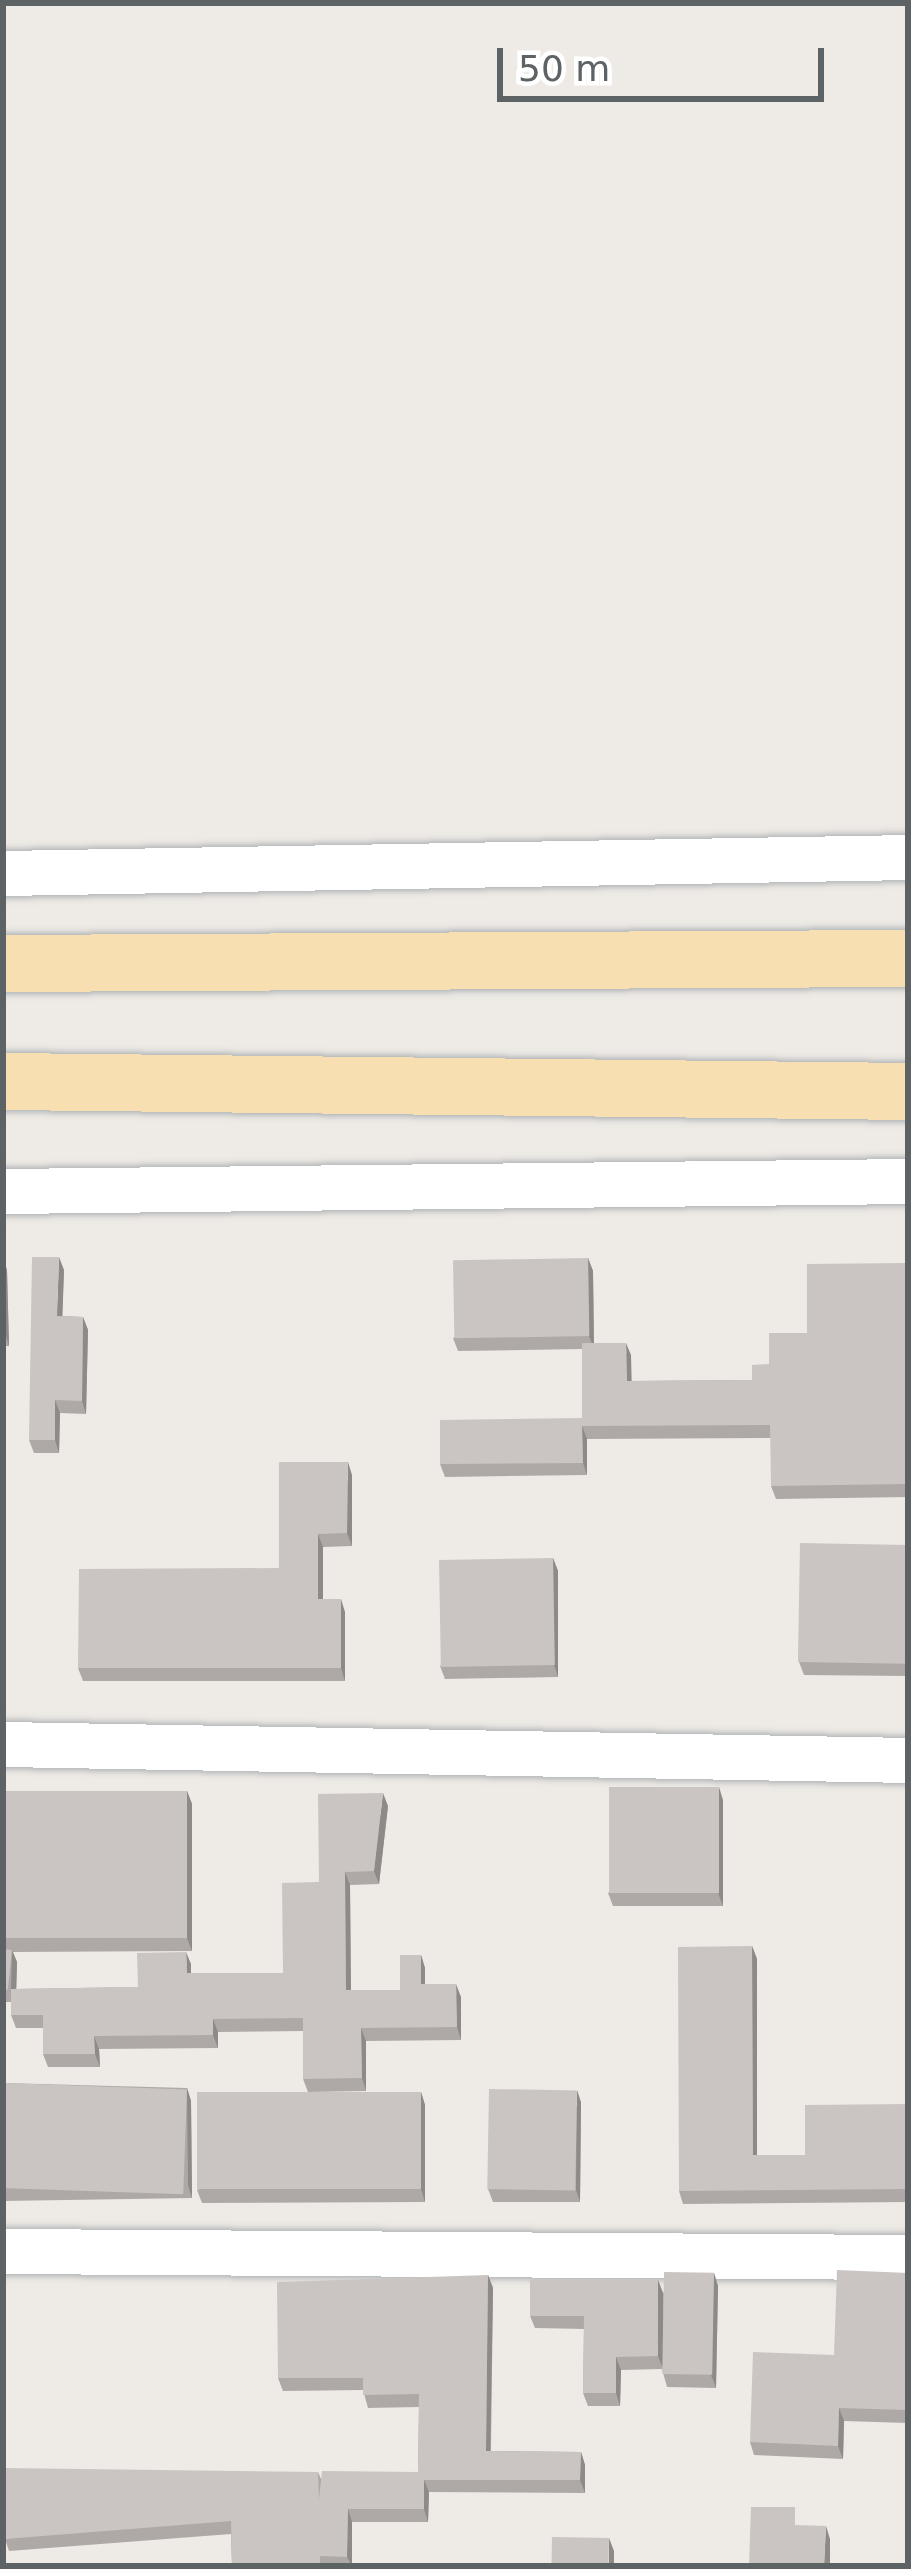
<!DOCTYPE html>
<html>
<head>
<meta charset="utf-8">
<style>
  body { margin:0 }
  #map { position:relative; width:911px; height:2569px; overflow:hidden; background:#eeeae5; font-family:"DejaVu Sans",sans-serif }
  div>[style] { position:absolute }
  .roads { filter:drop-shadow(0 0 3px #b0b4b6) drop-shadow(0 0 3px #b0b4b6) }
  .minor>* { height:45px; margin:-22.5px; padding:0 22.5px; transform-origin:22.5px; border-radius:22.5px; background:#fff }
  .major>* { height:57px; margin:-28.5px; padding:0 28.5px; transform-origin:28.5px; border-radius:28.5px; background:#f7dfb1 }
  .wall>* { inset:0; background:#aea9a7 }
  .shaded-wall>* { inset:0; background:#8d8a88 }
  .building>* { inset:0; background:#cac5c2; transform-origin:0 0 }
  span { translate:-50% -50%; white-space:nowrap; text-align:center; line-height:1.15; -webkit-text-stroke:9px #fff; paint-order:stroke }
  .frame { position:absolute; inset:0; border:6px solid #5d6264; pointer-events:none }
  .scale { position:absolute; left:497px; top:48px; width:327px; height:54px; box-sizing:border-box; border:6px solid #5d6264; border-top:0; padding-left:15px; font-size:36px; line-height:42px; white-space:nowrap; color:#5d6264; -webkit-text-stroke:9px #fff; paint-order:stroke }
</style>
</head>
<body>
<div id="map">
  <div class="roads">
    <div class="minor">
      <div style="left:3px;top:873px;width:905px;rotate:-1.01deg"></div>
      <div style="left:3px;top:1191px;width:905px;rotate:-0.63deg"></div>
      <div style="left:3px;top:1744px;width:905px;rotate:1.01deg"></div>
      <div style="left:3px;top:2251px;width:905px;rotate:0.38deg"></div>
    </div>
    <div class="major">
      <div style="left:3px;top:963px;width:905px;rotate:-0.32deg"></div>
      <div style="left:3px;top:1081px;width:905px;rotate:0.63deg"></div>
    </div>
  </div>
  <div class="wall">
    <div style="clip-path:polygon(3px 1258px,7px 1270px,9px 1346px,3px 1346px)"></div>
    <div style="clip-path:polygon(588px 1258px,593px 1271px,594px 1343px,631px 1355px,631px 1381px,752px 1380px,807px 1333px,905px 1263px,908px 1271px,908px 1497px,776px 1499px,771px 1486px,771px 1438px,587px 1439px,587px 1475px,445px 1477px,440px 1464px,582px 1418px,582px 1349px,458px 1351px,453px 1338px)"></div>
    <div style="clip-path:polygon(64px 1270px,62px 1316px,83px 1317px,88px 1330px,86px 1414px,60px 1413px,59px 1453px,34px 1453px,29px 1440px)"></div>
    <div style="clip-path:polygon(352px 1475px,352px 1546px,323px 1547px,323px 1599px,345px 1612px,345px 1681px,83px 1681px,78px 1668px,279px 1568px)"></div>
    <div style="clip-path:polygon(908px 1544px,908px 1676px,804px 1675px,799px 1662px)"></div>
    <div style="clip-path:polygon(553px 1558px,558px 1571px,558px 1677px,445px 1679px,440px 1666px)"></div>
    <div style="clip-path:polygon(187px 1791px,192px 1804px,192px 1951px,13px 1952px,17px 1962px,16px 1989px,138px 1987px,191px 1964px,191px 1973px,283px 1973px,319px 1882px,388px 1806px,379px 1884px,350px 1885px,351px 1990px,400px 1990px,421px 1955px,425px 1968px,425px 1984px,461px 1997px,461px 2040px,366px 2041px,366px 2091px,308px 2092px,303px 2079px,303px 2031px,218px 2032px,218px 2048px,99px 2049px,100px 2067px,48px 2067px,43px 2054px,43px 2028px,16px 2028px,11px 2015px,11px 2002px,3px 2002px,3px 1792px)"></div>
    <div style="clip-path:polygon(723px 1800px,723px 1906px,613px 1906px,608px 1893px)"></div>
    <div style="clip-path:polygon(752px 1946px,757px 1959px,757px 2155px,805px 2155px,908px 2104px,908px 2202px,683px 2204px,679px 2191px)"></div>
    <div style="clip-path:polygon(3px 2083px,187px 2088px,191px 2101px,192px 2198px,3px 2201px)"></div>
    <div style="clip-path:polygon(421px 2092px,425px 2105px,425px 2202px,202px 2203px,197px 2190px)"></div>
    <div style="clip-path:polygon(581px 2102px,580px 2202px,493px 2202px,488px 2189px)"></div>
    <div style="clip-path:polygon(714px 2273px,718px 2286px,716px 2388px,667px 2387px,662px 2369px,621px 2370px,620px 2406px,588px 2406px,583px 2393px,584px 2329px,535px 2328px,530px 2316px,658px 2280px,663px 2293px)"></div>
    <div style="clip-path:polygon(908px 2273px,908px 2423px,844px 2421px,843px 2459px,754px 2455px,750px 2442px,834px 2355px)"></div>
    <div style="clip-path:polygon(488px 2275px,493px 2288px,491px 2451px,581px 2452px,585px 2465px,585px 2493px,429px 2492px,428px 2522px,352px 2522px,352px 2566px,232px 2566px,231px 2534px,9px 2551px,5px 2539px,318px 2472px,321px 2479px,418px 2472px,419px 2407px,368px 2408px,363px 2390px,283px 2391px,278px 2378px)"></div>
  </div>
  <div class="shaded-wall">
    <div style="clip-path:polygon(59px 1257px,64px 1270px,62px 1329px,57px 1316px)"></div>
    <div style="clip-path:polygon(3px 1258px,7px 1270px,9px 1346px,5px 1333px)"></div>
    <div style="clip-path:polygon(588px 1258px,593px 1271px,594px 1349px,589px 1336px)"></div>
    <div style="clip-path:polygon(905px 1263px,908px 1271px,908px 1491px,906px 1484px)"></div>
    <div style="clip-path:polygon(83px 1317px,88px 1330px,86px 1414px,82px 1401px)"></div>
    <div style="clip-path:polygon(626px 1343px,631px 1355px,632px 1394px,627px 1381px)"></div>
    <div style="clip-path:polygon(55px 1400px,60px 1413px,59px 1453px,55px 1440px)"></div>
    <div style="clip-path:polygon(582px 1426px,587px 1439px,587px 1475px,583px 1463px)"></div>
    <div style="clip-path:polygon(348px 1462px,352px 1475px,352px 1546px,347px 1533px)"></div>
    <div style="clip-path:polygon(318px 1534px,323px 1547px,323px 1612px,318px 1599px)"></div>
    <div style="clip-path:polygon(553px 1558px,558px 1571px,558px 1677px,554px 1665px)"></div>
    <div style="clip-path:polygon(341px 1599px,345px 1612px,345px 1681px,341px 1668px)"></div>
    <div style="clip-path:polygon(3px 1608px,5px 1612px,3px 1673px)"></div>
    <div style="clip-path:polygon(719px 1787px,723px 1800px,723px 1906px,718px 1893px)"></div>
    <div style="clip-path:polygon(187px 1791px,192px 1804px,192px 1951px,187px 1938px)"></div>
    <div style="clip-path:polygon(383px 1793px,388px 1806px,379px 1884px,374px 1871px)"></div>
    <div style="clip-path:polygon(345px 1872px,350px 1885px,351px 2003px,346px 1990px)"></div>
    <div style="clip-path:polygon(752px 1946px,757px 1959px,757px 2168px,753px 2155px)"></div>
    <div style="clip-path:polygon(12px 1950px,17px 1962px,16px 2002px,11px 1989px)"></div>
    <div style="clip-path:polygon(186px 1952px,191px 1964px,191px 1986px,187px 1973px)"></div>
    <div style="clip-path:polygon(421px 1955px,425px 1968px,425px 1997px,421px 1984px)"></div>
    <div style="clip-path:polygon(456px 1984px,461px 1997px,461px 2040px,457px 2027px)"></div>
    <div style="clip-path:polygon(213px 2019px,218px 2032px,218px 2048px,213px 2035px)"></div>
    <div style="clip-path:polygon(361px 2028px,366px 2041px,366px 2091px,362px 2078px)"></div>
    <div style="clip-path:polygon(94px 2036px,99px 2049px,100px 2067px,95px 2054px)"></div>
    <div style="clip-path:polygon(187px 2088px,191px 2101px,192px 2198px,188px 2185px)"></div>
    <div style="clip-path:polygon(577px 2090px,581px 2102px,580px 2202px,576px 2190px)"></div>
    <div style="clip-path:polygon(421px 2092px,425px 2105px,425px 2202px,421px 2189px)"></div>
    <div style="clip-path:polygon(714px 2273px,718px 2286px,716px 2388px,711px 2375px)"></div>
    <div style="clip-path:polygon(488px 2275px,493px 2288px,490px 2464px,486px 2451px)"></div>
    <div style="clip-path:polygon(658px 2280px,663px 2293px,663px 2369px,658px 2356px)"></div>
    <div style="clip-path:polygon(616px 2357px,621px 2370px,620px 2406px,616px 2393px)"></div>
    <div style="clip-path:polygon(839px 2408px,844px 2421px,843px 2459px,838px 2446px)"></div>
    <div style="clip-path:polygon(581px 2452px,585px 2465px,585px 2493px,580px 2480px)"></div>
    <div style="clip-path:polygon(424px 2480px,429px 2492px,428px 2522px,424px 2509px)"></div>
    <div style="clip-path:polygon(348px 2509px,352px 2522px,352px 2566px,347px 2557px)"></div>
    <div style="clip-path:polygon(826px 2526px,830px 2539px,830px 2566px,824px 2566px)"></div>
    <div style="clip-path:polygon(609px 2538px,614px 2551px,614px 2566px,609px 2566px)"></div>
  </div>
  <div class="building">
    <div style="clip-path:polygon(32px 1257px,59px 1257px,57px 1316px,83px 1317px,82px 1401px,55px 1400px,55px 1440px,29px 1440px)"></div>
    <div style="left:588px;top:1258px;width:78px;height:135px;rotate:89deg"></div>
    <div style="clip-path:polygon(905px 1263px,906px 1484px,771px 1486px,770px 1425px,582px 1426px,583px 1463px,440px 1464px,440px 1420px,582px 1418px,582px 1343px,626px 1343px,627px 1381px,752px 1380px,752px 1365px,769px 1364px,769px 1333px,807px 1333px,807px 1264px)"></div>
    <div style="clip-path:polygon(3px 1275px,5px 1333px,3px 1333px)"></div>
    <div style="clip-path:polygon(279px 1462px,348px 1462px,347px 1533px,318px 1534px,318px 1599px,341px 1599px,341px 1668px,78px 1668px,79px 1569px,279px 1568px)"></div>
    <div style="left:800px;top:1543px;width:108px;height:119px;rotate:1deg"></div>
    <div style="left:553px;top:1558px;width:107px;height:114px;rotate:89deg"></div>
    <div style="left:609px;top:1787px;width:110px;height:106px"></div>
    <div style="left:187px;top:1791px;width:147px;height:184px;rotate:90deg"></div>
    <div style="clip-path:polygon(383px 1793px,374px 1871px,345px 1872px,346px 1990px,400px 1990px,400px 1955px,421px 1955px,421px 1984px,456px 1984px,457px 2027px,361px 2028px,362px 2078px,303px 2079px,303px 2018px,213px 2019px,213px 2035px,94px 2036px,95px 2054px,43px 2054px,43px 2015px,11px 2015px,11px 1989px,138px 1987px,137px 1953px,186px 1952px,187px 1973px,283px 1973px,282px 1883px,319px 1882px,318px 1794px)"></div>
    <div style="clip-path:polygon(752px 1946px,753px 2155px,805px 2155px,805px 2105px,908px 2104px,908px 2189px,679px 2191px,678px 1947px)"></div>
    <div style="left:3px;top:1949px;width:9px;height:40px;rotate:6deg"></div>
    <div style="left:3px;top:2083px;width:184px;height:105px;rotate:2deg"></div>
    <div style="left:489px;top:2089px;width:88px;height:100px;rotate:1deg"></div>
    <div style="left:421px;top:2092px;width:97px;height:224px;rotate:90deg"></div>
    <div style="clip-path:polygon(837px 2270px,908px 2273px,908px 2410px,839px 2408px,838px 2446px,750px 2442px,753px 2352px,834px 2355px)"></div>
    <div style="left:664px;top:2272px;width:50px;height:102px;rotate:1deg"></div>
    <div style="clip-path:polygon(488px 2275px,486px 2451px,581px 2452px,580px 2480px,424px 2480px,424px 2509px,348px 2509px,347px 2557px,320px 2556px,320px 2566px,232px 2566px,231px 2521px,5px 2539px,3px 2468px,318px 2472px,319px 2499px,322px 2471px,418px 2472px,419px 2394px,363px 2395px,363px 2378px,278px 2378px,277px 2282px)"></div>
    <div style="clip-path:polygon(530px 2280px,658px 2280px,658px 2356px,616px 2357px,616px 2393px,583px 2393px,584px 2316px,530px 2316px)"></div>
    <div style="clip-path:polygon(751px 2507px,795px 2507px,795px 2525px,826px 2526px,824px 2566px,749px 2566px)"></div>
    <div style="left:552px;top:2537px;width:57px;height:29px;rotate:1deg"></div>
  </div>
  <div class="frame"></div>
  <div class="scale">50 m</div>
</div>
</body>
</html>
